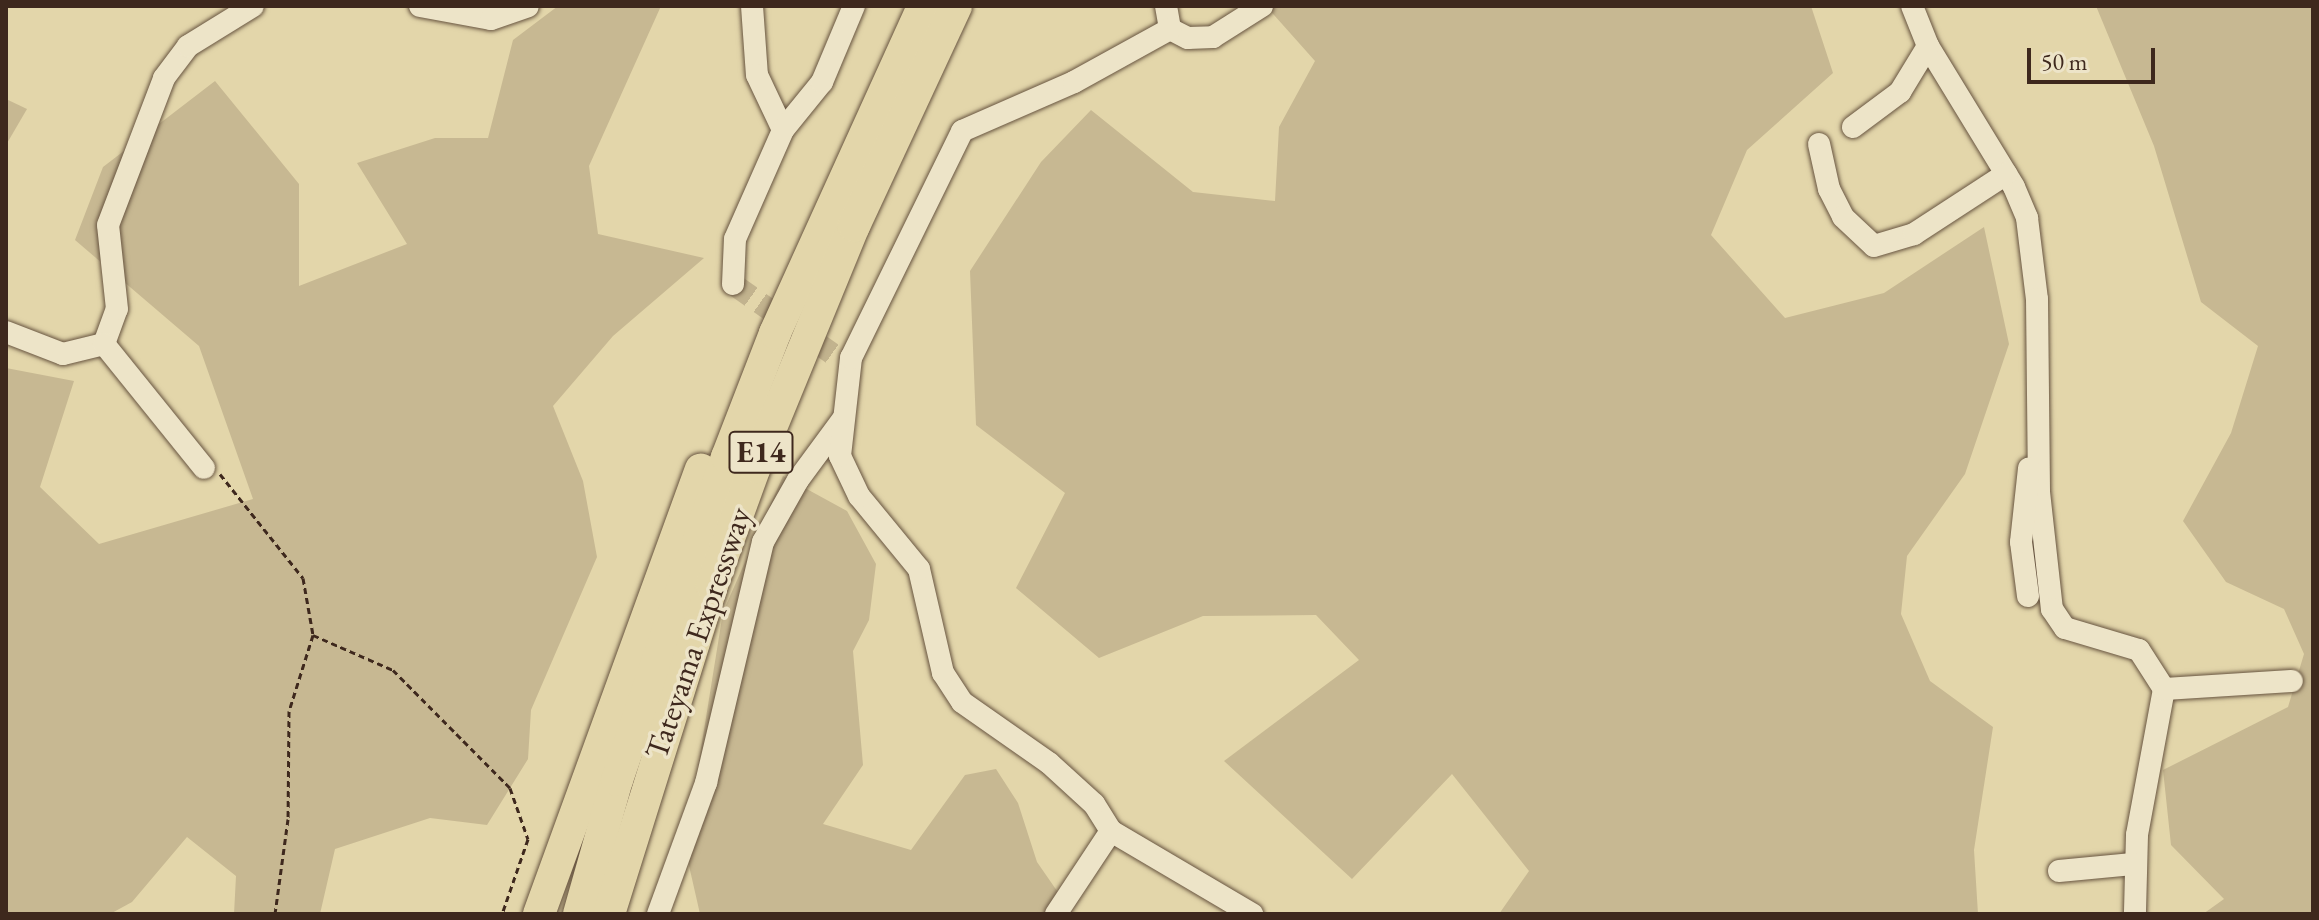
<!DOCTYPE html>
<html>
<head>
<meta charset="utf-8">
<style>
  body { margin:0 }
  #map { position:relative; width:2319px; height:920px; overflow:hidden; background:#e3d6aa; font-family:"EB Garamond",serif }
  div>[style] { position:absolute }
  .green>* { inset:0; background:#c7b892 }
  .minor-tunnel>* { height:22px; margin-top:-11px; transform-origin:0; background:repeating-linear-gradient(90deg,#c2b38e 0 22px,transparent 0 33px) }
  .path>* { height:3px; margin-top:-1.5px; transform-origin:0; background:repeating-linear-gradient(90deg,#3e281d 0 6px,transparent 0 10px) }
  .roads { filter:drop-shadow(0 0 2px #675440) drop-shadow(0 0 2px #675440) }
  .minor>* { height:22px; margin:-11px; padding:0 11px; transform-origin:11px; border-radius:11px; background:#ede4c8 }
  .highway>* { height:32px; margin:-16px; padding:0 16px; transform-origin:16px; border-radius:16px; background:#e3d6aa }
  span { translate:-50% -50%; white-space:nowrap; text-align:center; line-height:1.15; -webkit-text-stroke:7px #ede4c8; paint-order:stroke }
  .shield-label span { padding:2px 6px; background:#ede4c8; border:2px solid; border-radius:6px; -webkit-text-stroke-width:0 }
  .shield-label { font-size:30px; color:#3e281d; font-weight:700 }
  .street-label { font-size:32px; color:#3e281d }
  .frame { position:absolute; inset:0; border:8px solid #3e281d; pointer-events:none }
  .scale { position:absolute; left:2027px; top:48px; width:128px; height:36px; box-sizing:border-box; border:4px solid #3e281d; border-top:0; padding-left:10px; font-size:24px; line-height:28px; white-space:nowrap; color:#3e281d; -webkit-text-stroke:6px #ede4c8; paint-order:stroke }
</style>
</head>
<body>
<div id="map">
  <div class="green">
    <div style="clip-path:polygon(558px 6px,661px 6px,589px 166px,598px 234px,704px 258px,613px 336px,553px 406px,583px 481px,597px 557px,531px 710px,528px 759px,487px 825px,430px 818px,335px 849px,320px 914px,234px 914px,236px 876px,187px 837px,132px 902px,110px 914px,6px 914px,6px 368px,74px 381px,40px 487px,99px 544px,253px 499px,199px 346px,75px 240px,103px 167px,215px 81px,299px 184px,299px 286px,407px 244px,357px 163px,435px 138px,488px 138px,513px 40px)"></div>
    <div style="clip-path:polygon(1266px 6px,1811px 6px,1833px 73px,1747px 150px,1711px 235px,1785px 318px,1884px 293px,1984px 227px,2009px 344px,1965px 474px,1907px 556px,1901px 614px,1930px 681px,1993px 727px,1974px 850px,1978px 914px,1499px 914px,1529px 871px,1452px 774px,1352px 879px,1224px 761px,1359px 660px,1316px 615px,1203px 616px,1099px 658px,1016px 588px,1065px 493px,976px 425px,970px 271px,1041px 162px,1091px 110px,1193px 192px,1275px 201px,1279px 127px,1315px 61px)"></div>
    <div style="clip-path:polygon(2096px 6px,2313px 6px,2313px 914px,2203px 914px,2224px 899px,2171px 845px,2163px 770px,2288px 707px,2304px 654px,2284px 609px,2226px 582px,2183px 521px,2231px 433px,2258px 346px,2201px 302px,2154px 146px)"></div>
    <div style="clip-path:polygon(6px 99px,27px 109px,6px 145px)"></div>
    <div style="clip-path:polygon(783px 476px,847px 511px,876px 564px,869px 620px,853px 651px,863px 765px,823px 824px,911px 850px,965px 775px,996px 769px,1018px 803px,1037px 862px,1073px 914px,700px 914px,685px 848px,723px 612px)"></div>
  </div>
  <div class="minor-tunnel">
    <div style="left:733px;top:284px;width:127px;rotate:35.1deg"></div>
  </div>
  <div class="path">
    <div style="left:220px;top:474px;width:133px;rotate:51.4deg"></div>
    <div style="left:303px;top:578px;width:58px;rotate:80deg"></div>
    <div style="left:313px;top:635px;width:80px;rotate:107.5deg"></div>
    <div style="left:289px;top:711px;width:108px;rotate:90.5deg"></div>
    <div style="left:288px;top:819px;width:96px;rotate:97.8deg"></div>
    <div style="left:313px;top:635px;width:87px;rotate:23.6deg"></div>
    <div style="left:393px;top:670px;width:166px;rotate:45.2deg"></div>
    <div style="left:510px;top:788px;width:54px;rotate:70.6deg"></div>
    <div style="left:528px;top:839px;width:79px;rotate:109.1deg"></div>
  </div>
  <div class="roads">
    <div class="minor">
      <div style="left:420px;top:6px;width:72px;rotate:10.4deg"></div>
      <div style="left:491px;top:19px;width:39px;rotate:-19deg"></div>
      <div style="left:752px;top:6px;width:69px;rotate:85.9deg"></div>
      <div style="left:757px;top:75px;width:61px;rotate:64.7deg"></div>
      <div style="left:1166px;top:6px;width:23px;rotate:80deg"></div>
      <div style="left:1912px;top:6px;width:43px;rotate:68.2deg"></div>
      <div style="left:1928px;top:46px;width:165px;rotate:58.6deg"></div>
      <div style="left:2014px;top:187px;width:34px;rotate:67deg"></div>
      <div style="left:2027px;top:218px;width:82px;rotate:83deg"></div>
      <div style="left:2037px;top:299px;width:193px;rotate:89.4deg"></div>
      <div style="left:2039px;top:492px;width:118px;rotate:83.7deg"></div>
      <div style="left:2052px;top:609px;width:23px;rotate:56deg"></div>
      <div style="left:2065px;top:628px;width:77px;rotate:16.6deg"></div>
      <div style="left:2139px;top:650px;width:46px;rotate:57.3deg"></div>
      <div style="left:2164px;top:689px;width:148px;rotate:100.5deg"></div>
      <div style="left:2137px;top:835px;width:79px;rotate:91.5deg"></div>
      <div style="left:1170px;top:29px;width:20px;rotate:27deg"></div>
      <div style="left:1188px;top:38px;width:25px;rotate:-2deg"></div>
      <div style="left:1213px;top:37px;width:58px;rotate:-32.3deg"></div>
      <div style="left:1853px;top:127px;width:59px;rotate:-36.7deg"></div>
      <div style="left:1900px;top:92px;width:54px;rotate:-58.7deg"></div>
      <div style="left:1819px;top:144px;width:46px;rotate:77.5deg"></div>
      <div style="left:1829px;top:189px;width:31px;rotate:63deg"></div>
      <div style="left:1843px;top:217px;width:42px;rotate:43.1deg"></div>
      <div style="left:1874px;top:246px;width:42px;rotate:-16.7deg"></div>
      <div style="left:1914px;top:234px;width:110px;rotate:-33.1deg"></div>
      <div style="left:733px;top:284px;width:45px;rotate:-87.5deg"></div>
      <div style="left:735px;top:239px;width:119px;rotate:-66.2deg"></div>
      <div style="left:783px;top:130px;width:62px;rotate:-50.9deg"></div>
      <div style="left:822px;top:82px;width:82px;rotate:-67.2deg"></div>
      <div style="left:6px;top:332px;width:61px;rotate:21.1deg"></div>
      <div style="left:63px;top:354px;width:42px;rotate:-13.7deg"></div>
      <div style="left:104px;top:344px;width:37px;rotate:-70deg"></div>
      <div style="left:117px;top:309px;width:84px;rotate:-96.1deg"></div>
      <div style="left:108px;top:225px;width:157px;rotate:-69.1deg"></div>
      <div style="left:164px;top:78px;width:40px;rotate:-53deg"></div>
      <div style="left:188px;top:46px;width:76px;rotate:-31.6deg"></div>
      <div style="left:104px;top:344px;width:159px;rotate:51.1deg"></div>
      <div style="left:2028px;top:596px;width:54px;rotate:-97.4deg"></div>
      <div style="left:2021px;top:542px;width:74px;rotate:-83.8deg"></div>
      <div style="left:2164px;top:689px;width:128px;rotate:-3.6deg"></div>
      <div style="left:1111px;top:831px;width:164px;rotate:30.5deg"></div>
      <div style="left:2059px;top:871px;width:74px;rotate:-5.4deg"></div>
      <div style="left:658px;top:914px;width:140px;rotate:-69.9deg"></div>
      <div style="left:706px;top:783px;width:248px;rotate:-76.7deg"></div>
      <div style="left:763px;top:542px;width:71px;rotate:-60.6deg"></div>
      <div style="left:798px;top:480px;width:76px;rotate:-53.6deg"></div>
      <div style="left:1056px;top:914px;width:100px;rotate:-56.5deg"></div>
      <div style="left:1111px;top:831px;width:32px;rotate:-122deg"></div>
      <div style="left:1094px;top:804px;width:61px;rotate:-137.7deg"></div>
      <div style="left:1049px;top:763px;width:106px;rotate:-145deg"></div>
      <div style="left:962px;top:702px;width:35px;rotate:-123deg"></div>
      <div style="left:943px;top:673px;width:107px;rotate:-103deg"></div>
      <div style="left:919px;top:569px;width:94px;rotate:-129.4deg"></div>
      <div style="left:859px;top:496px;width:44px;rotate:-115.4deg"></div>
      <div style="left:840px;top:456px;width:99px;rotate:-83.6deg"></div>
      <div style="left:851px;top:358px;width:253px;rotate:-63.9deg"></div>
      <div style="left:962px;top:131px;width:122px;rotate:-23.6deg"></div>
      <div style="left:1074px;top:82px;width:110px;rotate:-28.9deg"></div>
    </div>
    <div class="highway">
      <div style="left:539px;top:914px;width:473px;rotate:-70deg"></div>
      <div style="left:579px;top:914px;width:139px;rotate:-74.2deg"></div>
      <div style="left:617px;top:780px;width:341px;rotate:-71.2deg"></div>
      <div style="left:727px;top:457px;width:133px;rotate:-68.8deg"></div>
      <div style="left:775px;top:333px;width:359px;rotate:-65.6deg"></div>
      <div style="left:609px;top:914px;width:345px;rotate:-72.6deg"></div>
      <div style="left:712px;top:585px;width:126px;rotate:-70deg"></div>
      <div style="left:755px;top:467px;width:261px;rotate:-67.7deg"></div>
      <div style="left:854px;top:226px;width:242px;rotate:-65.1deg"></div>
    </div>
  </div>
  <div class="shield-label">
    <span style="left:761px;top:452px">E14</span>
  </div>
  <div class="street-label">
    <span style="left:698px;top:633px;rotate:-71deg">Tateyama Expressway</span>
  </div>
  <div class="frame"></div>
  <div class="scale">50 m</div>
</div>
</body>
</html>
